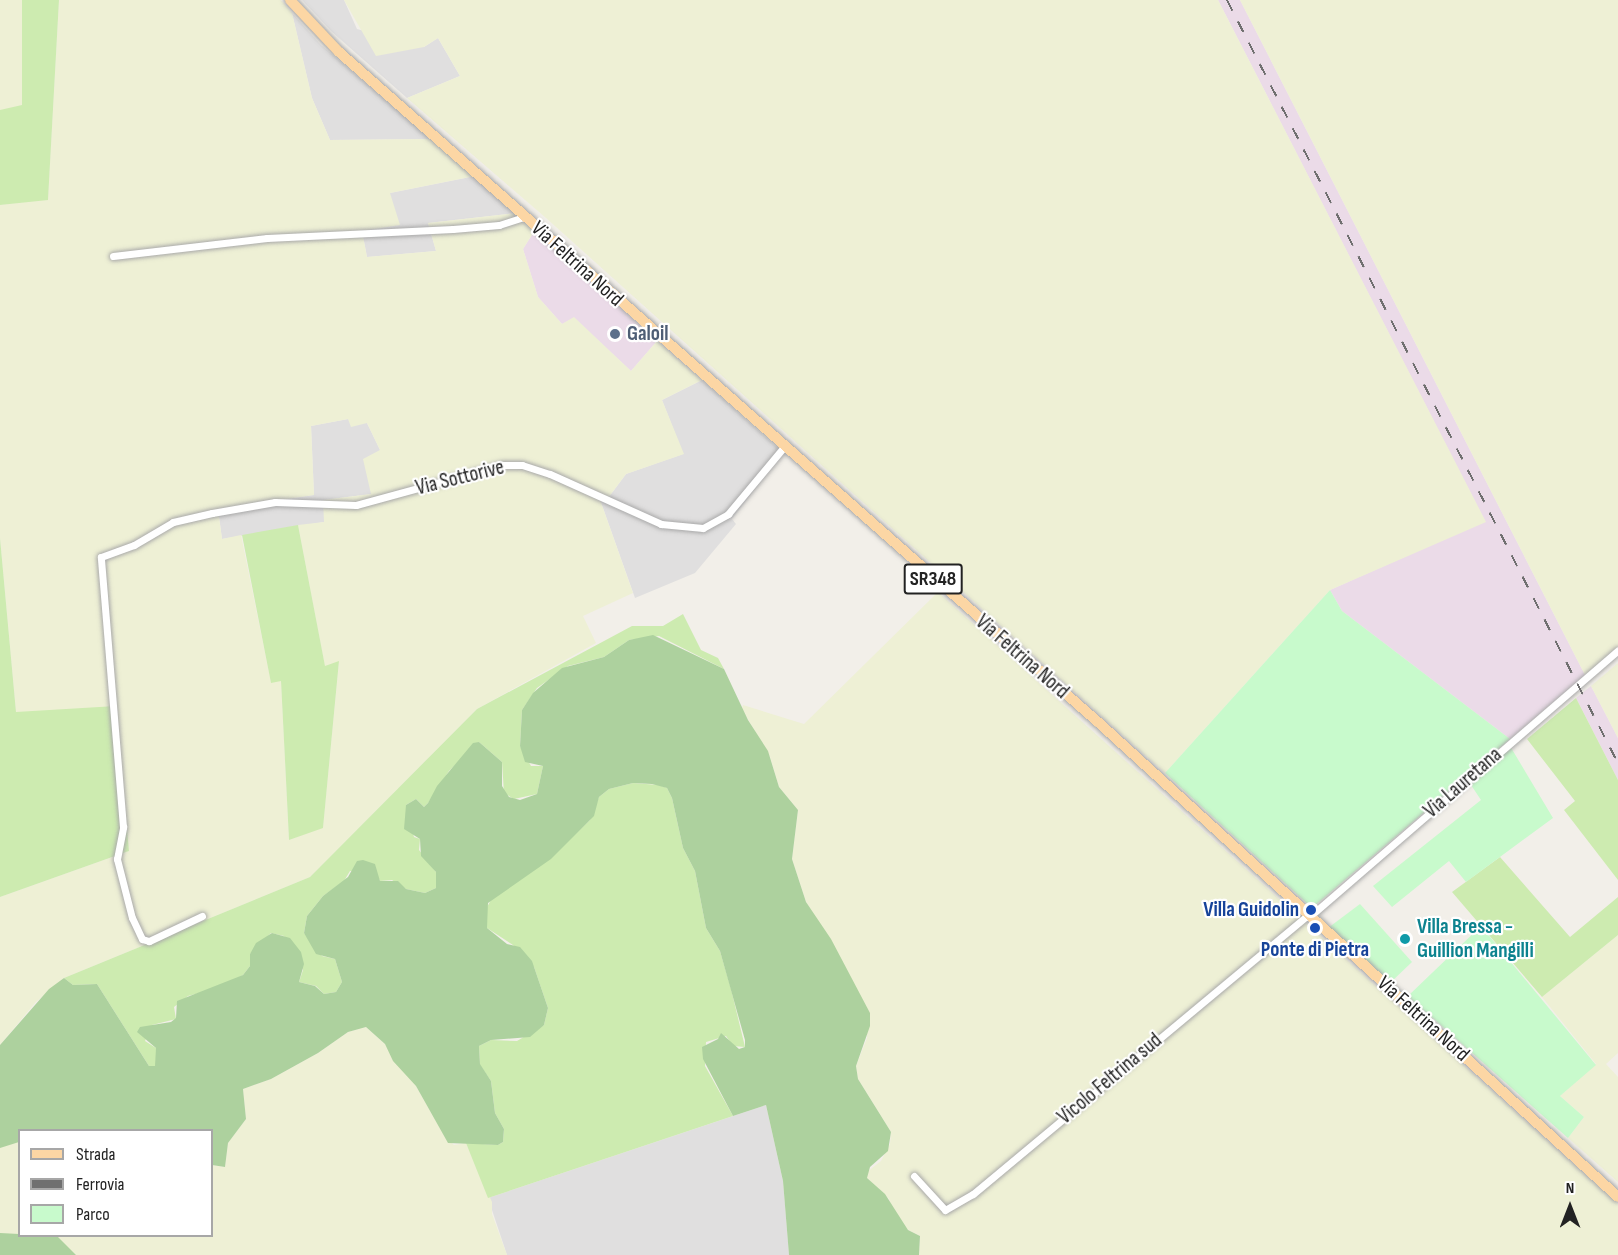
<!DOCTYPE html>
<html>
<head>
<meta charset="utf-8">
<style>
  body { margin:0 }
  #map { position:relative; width:1618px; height:1255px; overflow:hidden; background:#f2efe9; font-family:"Sofia Sans Condensed",sans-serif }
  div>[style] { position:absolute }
  .residential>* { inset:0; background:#e0dfdf }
  .industrial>* { inset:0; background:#ebdbe8 }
  .farmland>* { inset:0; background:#eef0d5; transform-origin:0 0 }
  .grass>* { inset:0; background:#cdebb0 }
  .forest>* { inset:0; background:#add19e }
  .park>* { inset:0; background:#c8facc }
  .roads { filter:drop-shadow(0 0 2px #a9a9a9) drop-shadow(0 0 2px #a9a9a9) }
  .minor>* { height:7px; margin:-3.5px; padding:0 3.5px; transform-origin:3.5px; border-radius:3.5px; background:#fff }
  .primary>* { height:10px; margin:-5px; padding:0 5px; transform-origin:5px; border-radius:5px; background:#fcd6a4 }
  .rail>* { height:2px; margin-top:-1px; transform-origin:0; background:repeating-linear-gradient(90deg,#707070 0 12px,transparent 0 24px) }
  .dots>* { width:16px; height:16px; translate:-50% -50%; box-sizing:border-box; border:3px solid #fff; border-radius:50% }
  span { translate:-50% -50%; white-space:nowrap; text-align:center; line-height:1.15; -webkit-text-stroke:4.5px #fff; paint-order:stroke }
  .shield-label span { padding:2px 4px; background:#fff; border:2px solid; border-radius:4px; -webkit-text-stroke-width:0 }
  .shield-label { font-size:20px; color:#222; font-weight:700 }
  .street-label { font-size:21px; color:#222 }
  .service-label { font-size:21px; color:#4e5e75; font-weight:700 }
  .left { translate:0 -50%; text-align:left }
  .transit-label { font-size:21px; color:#164399; font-weight:700 }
  .right { translate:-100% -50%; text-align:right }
  .culture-label { font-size:21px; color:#0d838f; font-weight:700 }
  .legend { position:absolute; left:18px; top:1129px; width:195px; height:108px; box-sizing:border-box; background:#fff; border:2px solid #a7a7a7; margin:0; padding:8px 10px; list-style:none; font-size:18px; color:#222 }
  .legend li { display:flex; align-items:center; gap:12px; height:30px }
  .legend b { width:30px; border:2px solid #a7a7a7 }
  .north { position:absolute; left:1540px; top:1177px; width:60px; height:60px; -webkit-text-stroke:4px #fff; paint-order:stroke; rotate:0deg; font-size:16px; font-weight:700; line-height:24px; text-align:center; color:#222 }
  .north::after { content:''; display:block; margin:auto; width:21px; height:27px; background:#222; clip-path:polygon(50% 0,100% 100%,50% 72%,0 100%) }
</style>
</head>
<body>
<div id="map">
  <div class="residential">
    <div style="clip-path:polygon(302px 0,344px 0,357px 29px,424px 47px,438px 38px,460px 76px,407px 98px,332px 32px)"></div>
    <div style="clip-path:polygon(292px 13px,321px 45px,431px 139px,330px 140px,312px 98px)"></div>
    <div style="clip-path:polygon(475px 176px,516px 213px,428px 223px,436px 251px,367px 257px,362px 231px,390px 193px)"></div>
    <div style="clip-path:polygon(702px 380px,783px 453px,732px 519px,736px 524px,695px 573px,635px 598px,598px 494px,608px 498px,626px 474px,683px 454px,662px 400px)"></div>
    <div style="clip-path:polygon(348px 419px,367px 423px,380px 450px,371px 494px,324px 500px,324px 522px,222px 539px,218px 509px,314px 495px,311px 426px)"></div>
    <div style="clip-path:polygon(766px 1105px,783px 1181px,789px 1255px,507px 1255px,488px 1198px)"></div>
  </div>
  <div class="industrial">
    <div style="clip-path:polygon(1218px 0,1240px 0,1585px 675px,1510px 739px,1342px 611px,1330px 590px,1485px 521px)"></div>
    <div style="clip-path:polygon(535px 230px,657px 341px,631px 371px,574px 318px,562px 324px,538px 297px,523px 249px)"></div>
    <div style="clip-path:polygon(1591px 686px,1618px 738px,1618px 780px,1576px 698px)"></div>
  </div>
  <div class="farmland">
    <div style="left:0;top:0;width:22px;height:110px"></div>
    <div style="clip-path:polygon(evenodd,59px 0,281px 0,292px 13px,312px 98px,330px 140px,431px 139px,475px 176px,390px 193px,400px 225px,362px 231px,367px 257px,436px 251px,428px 223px,516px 213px,535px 230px,523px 249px,538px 297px,562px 324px,574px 317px,631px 371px,657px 341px,702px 380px,662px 400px,684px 454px,626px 474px,608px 498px,598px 494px,633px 593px,583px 616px,596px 643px,477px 709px,310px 877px,64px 978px,36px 1002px,0 1045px,0 897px,129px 851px,125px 823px,16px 712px,0 538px,0 205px,48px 199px,59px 0,348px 419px,351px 427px,367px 423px,380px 450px,363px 459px,371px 494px,323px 500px,324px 522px,298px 525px,325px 667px,339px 662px,323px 827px,289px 840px,281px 680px,271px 682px,241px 535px,222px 539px,218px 509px,314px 495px,311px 426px,348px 419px)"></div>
    <div style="clip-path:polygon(344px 0,1218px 0,1486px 522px,1330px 590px,1165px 773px,546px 218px,407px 98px,460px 76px,438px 38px,424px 47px,376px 56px)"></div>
    <div style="clip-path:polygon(1240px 0,1618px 0,1618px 647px,1585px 675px)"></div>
    <div style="clip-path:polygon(938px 592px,1618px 1204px,1618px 1255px,919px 1255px,920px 1236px,908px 1230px,893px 1211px,889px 1199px,867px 1178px,867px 1172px,881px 1161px,890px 1144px,891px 1132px,858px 1079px,856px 1066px,867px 1038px,867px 1008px,806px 902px,792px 859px,798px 810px,779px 787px,770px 757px,742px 709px,743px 705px,804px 724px)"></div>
    <div style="clip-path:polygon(1618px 663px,1618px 738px,1591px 686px)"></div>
    <div style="clip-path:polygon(1618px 935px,1618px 1053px,1606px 1064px,1618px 1077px,1618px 1182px,1568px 1138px,1584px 1117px,1560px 1096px,1596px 1064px,1542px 997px)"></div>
    <div style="clip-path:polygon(366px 1027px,385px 1044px,416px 1086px,445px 1137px,454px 1145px,466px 1143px,492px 1202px,492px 1214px,507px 1255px,76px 1255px,53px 1236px,212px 1236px,212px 1165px,225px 1167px,228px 1143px,246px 1119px,243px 1089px,271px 1079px,318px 1053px,348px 1032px)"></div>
    <div style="left:19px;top:1142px;width:92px;height:20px;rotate:90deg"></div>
  </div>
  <div class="grass">
    <div style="clip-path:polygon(22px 0,59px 0,48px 200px,0 205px,0 110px,22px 105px)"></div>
    <div style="clip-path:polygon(298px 525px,325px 666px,339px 661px,323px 828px,289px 840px,281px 681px,271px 683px,242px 535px)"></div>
    <div style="clip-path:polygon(0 538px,16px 712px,116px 706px,129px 851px,0 897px)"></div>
    <div style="clip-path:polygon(683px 614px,701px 650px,718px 658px,724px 669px,659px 636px,629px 640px,604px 657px,568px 666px,537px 688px,522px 710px,520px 746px,531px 766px,543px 766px,537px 794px,514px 799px,504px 793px,502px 762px,479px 742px,449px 771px,428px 803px,424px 807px,416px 799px,406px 805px,414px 837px,420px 839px,419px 850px,436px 872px,436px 888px,425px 893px,406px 889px,392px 880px,380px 881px,375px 870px,350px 871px,344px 881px,323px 896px,307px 916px,304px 933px,322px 956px,335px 959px,342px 982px,336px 992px,324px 994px,316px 986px,299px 982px,303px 970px,284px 936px,271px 933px,250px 954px,250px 966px,243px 975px,222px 987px,188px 996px,174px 1007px,176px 1019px,152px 1025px,145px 1041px,156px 1048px,156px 1066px,149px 1066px,97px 984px,73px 985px,64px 978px,310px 877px,477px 709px,632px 626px,663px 626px)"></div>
    <div style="clip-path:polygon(1576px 698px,1618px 780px,1618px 880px,1564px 810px,1575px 801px,1527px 739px)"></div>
    <div style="clip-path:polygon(633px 783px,659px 785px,667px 788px,672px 798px,683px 848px,695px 871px,706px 928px,720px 951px,731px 989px,745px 1047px,733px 1046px,726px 1036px,706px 1042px,705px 1066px,733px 1116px,488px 1198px,466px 1143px,498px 1145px,503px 1142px,504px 1129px,495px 1113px,491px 1081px,480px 1065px,479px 1046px,491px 1040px,517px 1041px,544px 1025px,548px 1008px,534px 967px,513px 945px,487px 928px,486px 909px,492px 898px,568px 841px,590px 820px,599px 797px,609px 789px)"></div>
    <div style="clip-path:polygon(1500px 857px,1570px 937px,1618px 897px,1618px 935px,1542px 997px,1452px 892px)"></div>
  </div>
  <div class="forest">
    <div style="clip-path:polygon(653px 635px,724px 669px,748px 720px,768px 751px,779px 787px,798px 810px,792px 859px,806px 902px,831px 939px,870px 1013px,870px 1026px,856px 1066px,858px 1079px,891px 1132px,888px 1151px,870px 1167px,867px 1178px,885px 1194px,908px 1230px,920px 1236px,919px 1255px,789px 1255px,783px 1181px,766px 1105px,733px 1116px,703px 1059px,702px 1047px,718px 1039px,721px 1033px,739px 1049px,745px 1047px,745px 1040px,720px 951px,706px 928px,695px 871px,683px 848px,672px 798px,667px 788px,652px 784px,633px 783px,609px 789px,599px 797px,594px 816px,551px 859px,488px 903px,487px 928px,507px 944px,520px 947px,532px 961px,548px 1008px,544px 1025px,530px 1037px,491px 1040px,479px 1046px,480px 1064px,491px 1081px,495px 1113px,504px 1129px,503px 1142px,498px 1145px,448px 1143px,416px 1086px,393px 1061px,385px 1044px,366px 1027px,348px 1032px,318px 1053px,271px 1079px,243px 1089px,246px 1119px,228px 1143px,225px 1167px,212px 1165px,212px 1130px,20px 1130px,19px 1142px,0 1148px,0 1045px,49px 989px,64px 978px,73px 985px,97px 984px,149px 1066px,155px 1066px,156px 1048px,137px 1032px,140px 1027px,171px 1022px,176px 1018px,177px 1001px,243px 975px,250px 966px,250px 954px,256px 943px,272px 933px,290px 938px,301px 952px,304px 964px,299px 982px,315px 986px,324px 994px,336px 992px,342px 982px,335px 959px,316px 954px,304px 933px,307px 916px,323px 896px,348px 877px,357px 861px,363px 860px,375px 864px,380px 881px,398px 881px,406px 889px,425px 893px,436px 888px,436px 872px,421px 856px,420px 839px,404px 829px,406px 805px,416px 799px,424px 807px,428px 803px,437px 786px,473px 743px,479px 742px,502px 762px,502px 786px,509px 797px,520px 800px,537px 794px,543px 766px,525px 762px,520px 746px,522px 710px,533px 693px,562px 668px,604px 657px,629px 640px)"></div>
    <div style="clip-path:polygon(0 1233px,57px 1236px,76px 1255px,0 1255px)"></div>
  </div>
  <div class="park">
    <div style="clip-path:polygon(1330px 590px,1342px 611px,1510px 739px,1312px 908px,1165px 773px)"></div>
    <div style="clip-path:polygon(1510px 746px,1553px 818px,1466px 882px,1449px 861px,1392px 907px,1373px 886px,1481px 800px,1469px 782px)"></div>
    <div style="clip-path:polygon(1360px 904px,1412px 962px,1390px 983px,1328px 928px)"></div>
    <div style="clip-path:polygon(1481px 926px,1596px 1065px,1560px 1096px,1584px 1117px,1568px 1138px,1408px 996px)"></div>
  </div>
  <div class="roads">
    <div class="minor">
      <div style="left:113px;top:256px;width:155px;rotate:-6.7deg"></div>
      <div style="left:267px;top:238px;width:186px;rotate:-2.8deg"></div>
      <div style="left:453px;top:229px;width:46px;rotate:-5deg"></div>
      <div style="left:499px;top:225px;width:26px;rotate:-18deg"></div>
      <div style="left:202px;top:916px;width:59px;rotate:154.7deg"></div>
      <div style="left:149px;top:941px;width:7px;rotate:-164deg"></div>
      <div style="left:142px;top:939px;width:23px;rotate:-115deg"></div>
      <div style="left:132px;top:918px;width:61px;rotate:-104.3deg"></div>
      <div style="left:117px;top:859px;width:33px;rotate:-79deg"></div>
      <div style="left:123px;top:827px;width:271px;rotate:-94.7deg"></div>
      <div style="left:101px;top:557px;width:35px;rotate:-20deg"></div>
      <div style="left:134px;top:545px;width:45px;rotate:-30.5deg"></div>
      <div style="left:173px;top:522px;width:40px;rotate:-13deg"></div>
      <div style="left:212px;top:513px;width:64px;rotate:-9.9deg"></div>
      <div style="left:275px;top:502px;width:81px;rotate:2.1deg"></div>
      <div style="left:356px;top:505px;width:151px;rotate:-15.3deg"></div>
      <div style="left:502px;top:465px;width:20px"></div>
      <div style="left:522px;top:465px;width:29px;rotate:18deg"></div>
      <div style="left:550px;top:474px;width:122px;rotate:24.2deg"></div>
      <div style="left:661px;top:524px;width:42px;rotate:5.4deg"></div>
      <div style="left:703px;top:528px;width:29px;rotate:-29deg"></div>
      <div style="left:728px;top:514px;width:86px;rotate:-50.2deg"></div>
      <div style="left:1309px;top:917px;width:408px;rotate:-40.8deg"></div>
      <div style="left:914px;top:1176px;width:46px;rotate:47.6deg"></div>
      <div style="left:945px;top:1210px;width:32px;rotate:-30deg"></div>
      <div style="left:973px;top:1194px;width:436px;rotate:-39.8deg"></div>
    </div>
    <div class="primary">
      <div style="left:290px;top:0;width:71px;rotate:46.7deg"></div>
      <div style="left:339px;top:52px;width:1012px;rotate:41.44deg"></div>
      <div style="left:1098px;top:722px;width:704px;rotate:42.41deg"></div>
    </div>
  </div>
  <div class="rail">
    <div style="left:1227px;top:0;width:857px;rotate:62.87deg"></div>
  </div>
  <div class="dots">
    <div style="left:615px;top:334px;background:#5c6f8a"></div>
    <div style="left:1311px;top:910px;background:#1a4fb4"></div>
    <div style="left:1315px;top:928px;background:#1a4fb4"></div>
    <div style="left:1405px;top:939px;background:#0f9aa8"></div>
  </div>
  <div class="shield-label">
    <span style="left:933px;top:579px">SR348</span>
  </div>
  <div class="street-label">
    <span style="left:577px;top:264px;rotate:42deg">Via Feltrina Nord</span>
    <span style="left:460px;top:478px;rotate:-14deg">Via Sottorive</span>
    <span style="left:1022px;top:657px;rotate:41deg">Via Feltrina Nord</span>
    <span style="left:1463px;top:783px;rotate:-41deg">Via Lauretana</span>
    <span style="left:1423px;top:1019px;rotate:42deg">Via Feltrina Nord</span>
    <span style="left:1110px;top:1079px;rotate:-40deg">Vicolo Feltrina sud</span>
  </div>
  <div class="service-label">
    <span class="left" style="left:627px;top:334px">Galoil</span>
  </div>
  <div class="transit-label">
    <span class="right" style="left:1299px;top:910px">Villa Guidolin</span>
    <span style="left:1315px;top:950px">Ponte di Pietra</span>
  </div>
  <div class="culture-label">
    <span class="left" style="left:1417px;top:939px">Villa Bressa -<br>Guillion Mangilli</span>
  </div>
  <ul class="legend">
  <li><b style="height:8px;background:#fcd6a4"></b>Strada</li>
  <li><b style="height:8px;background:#707070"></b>Ferrovia</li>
  <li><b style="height:16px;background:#c8facc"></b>Parco</li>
  </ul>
  <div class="north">N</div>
</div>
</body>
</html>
